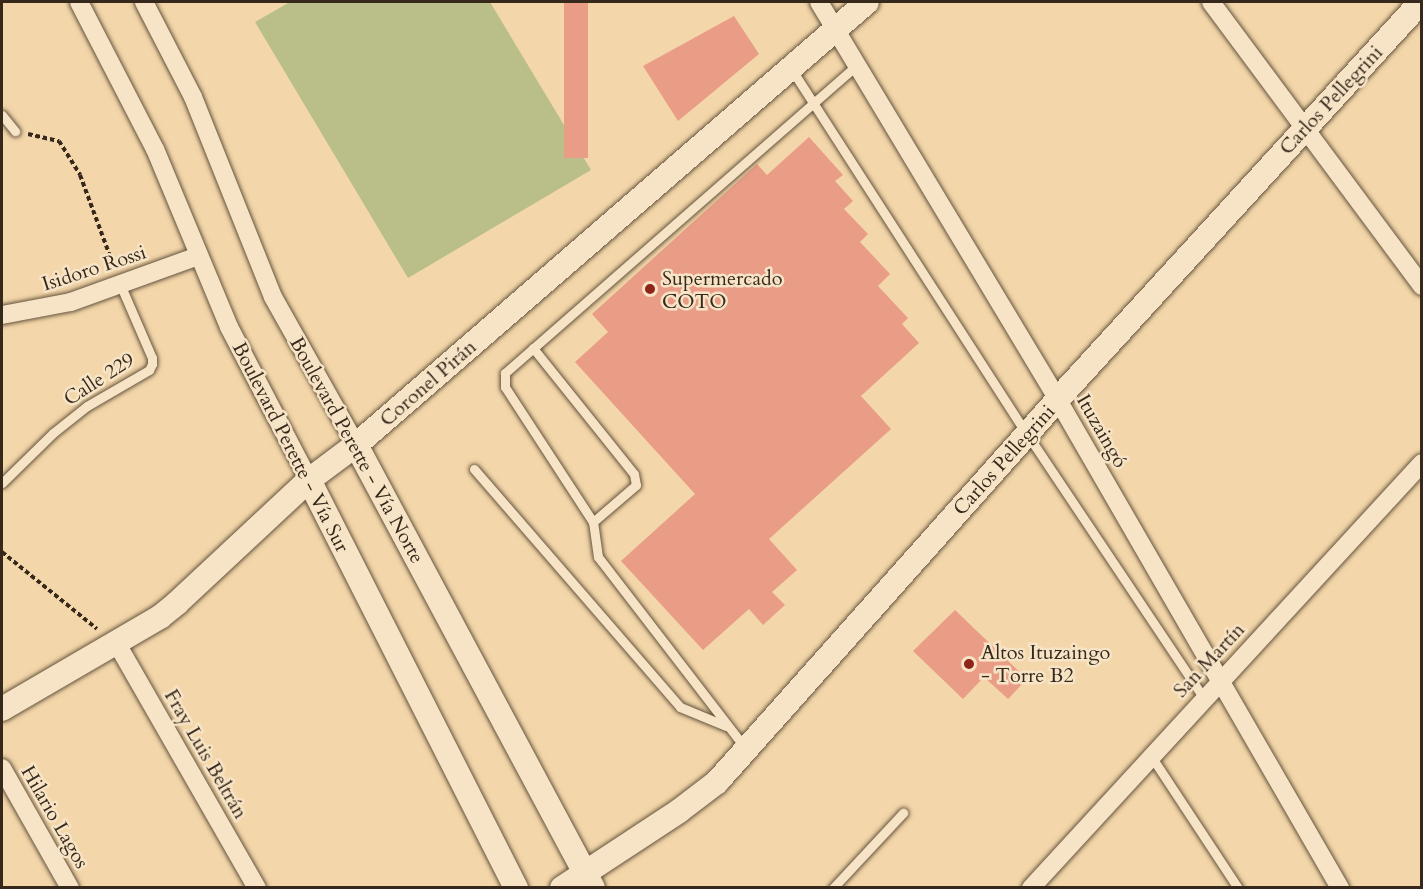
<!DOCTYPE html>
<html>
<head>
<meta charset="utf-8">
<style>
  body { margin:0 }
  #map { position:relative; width:1423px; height:889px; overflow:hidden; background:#f3d6a9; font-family:Cardo,serif }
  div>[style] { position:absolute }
  .green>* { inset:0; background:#babe89 }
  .building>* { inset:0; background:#e99d87; transform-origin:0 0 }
  .path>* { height:4px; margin-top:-2px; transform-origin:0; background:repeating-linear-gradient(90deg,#36281b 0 4.5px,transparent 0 7.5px) }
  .roads { filter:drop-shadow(0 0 2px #65543e) drop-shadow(0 0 2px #65543e) }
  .service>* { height:9px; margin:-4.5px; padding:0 4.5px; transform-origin:4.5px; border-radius:4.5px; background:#f7e4c7 }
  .minor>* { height:18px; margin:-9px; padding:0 9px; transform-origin:9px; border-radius:9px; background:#f7e4c7 }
  .tertiary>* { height:24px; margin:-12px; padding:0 12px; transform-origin:12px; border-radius:12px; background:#f7e4c7 }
  .dots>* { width:16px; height:16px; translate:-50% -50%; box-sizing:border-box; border:3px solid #f7e4c7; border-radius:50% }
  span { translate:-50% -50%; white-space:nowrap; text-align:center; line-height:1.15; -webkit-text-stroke:5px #f7e4c7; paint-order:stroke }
  .street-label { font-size:20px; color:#36281b }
  .poi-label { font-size:20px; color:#36281b }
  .left { translate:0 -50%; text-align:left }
  .frame { position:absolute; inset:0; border:3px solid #36281b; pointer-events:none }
</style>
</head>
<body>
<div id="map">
  <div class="green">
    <div style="clip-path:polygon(290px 2px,490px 2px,591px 170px,408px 278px,255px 22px)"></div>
  </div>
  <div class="building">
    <div style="left:564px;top:2px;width:24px;height:156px"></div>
    <div style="clip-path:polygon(734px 16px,759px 54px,678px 121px,643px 66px)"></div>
    <div style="clip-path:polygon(809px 137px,843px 175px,835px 181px,853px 201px,844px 209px,868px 234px,860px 242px,890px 274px,878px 286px,908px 318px,902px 324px,919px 343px,861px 396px,891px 429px,769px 539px,797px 570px,772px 592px,785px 605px,763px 625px,749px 609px,703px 650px,621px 561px,695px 494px,575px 362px,608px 332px,592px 314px,757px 164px,767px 175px)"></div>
    <div style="clip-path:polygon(955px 610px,1027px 679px,1008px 699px,984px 677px,963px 699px,913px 651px)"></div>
  </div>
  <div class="path">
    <div style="left:28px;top:134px;width:32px;rotate:13deg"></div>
    <div style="left:59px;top:141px;width:40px;rotate:58deg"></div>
    <div style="left:80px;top:175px;width:98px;rotate:69.7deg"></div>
    <div style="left:2px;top:552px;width:122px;rotate:39deg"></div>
  </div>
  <div class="roads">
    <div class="service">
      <div style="left:792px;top:70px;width:433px;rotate:57.2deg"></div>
      <div style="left:1027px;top:434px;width:318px;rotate:56.2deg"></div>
      <div style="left:2px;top:115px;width:21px;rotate:51deg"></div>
      <div style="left:533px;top:348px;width:161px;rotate:51.3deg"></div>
      <div style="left:634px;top:474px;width:11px;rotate:80deg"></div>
      <div style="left:636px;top:485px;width:57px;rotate:139.3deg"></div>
      <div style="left:474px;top:469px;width:315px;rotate:49.1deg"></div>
      <div style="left:680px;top:707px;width:50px;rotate:22.4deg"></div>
      <div style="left:2px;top:483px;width:71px;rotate:-44.4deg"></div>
      <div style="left:53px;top:433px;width:43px;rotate:-38.5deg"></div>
      <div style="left:87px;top:406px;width:72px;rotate:-30.1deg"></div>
      <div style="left:149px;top:370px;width:7px;rotate:-63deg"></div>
      <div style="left:152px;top:364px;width:6px;rotate:-90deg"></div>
      <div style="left:152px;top:358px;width:81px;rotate:-113.4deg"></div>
      <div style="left:746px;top:749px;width:242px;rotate:-127.6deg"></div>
      <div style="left:598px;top:557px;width:35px;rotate:-98deg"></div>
      <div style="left:593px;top:522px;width:161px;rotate:-123.1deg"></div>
      <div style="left:505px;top:387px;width:14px;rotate:-90deg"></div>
      <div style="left:505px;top:373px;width:468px;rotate:-41.2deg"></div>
      <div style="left:1151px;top:756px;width:158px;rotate:56.6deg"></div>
      <div style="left:833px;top:888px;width:103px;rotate:-47deg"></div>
    </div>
    <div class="minor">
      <div style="left:79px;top:2px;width:165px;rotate:62.7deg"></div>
      <div style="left:155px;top:149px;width:193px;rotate:67.4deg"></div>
      <div style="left:229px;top:327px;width:173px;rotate:62.4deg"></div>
      <div style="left:144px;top:2px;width:107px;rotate:62.7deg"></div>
      <div style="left:193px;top:97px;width:215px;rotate:68.2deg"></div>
      <div style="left:273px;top:297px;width:170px;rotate:60.7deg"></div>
      <div style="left:819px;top:2px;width:464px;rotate:59deg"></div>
      <div style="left:1058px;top:400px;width:564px;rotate:59.98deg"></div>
      <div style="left:1211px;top:2px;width:354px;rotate:53.4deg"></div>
      <div style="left:2px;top:315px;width:70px;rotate:-10.7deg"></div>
      <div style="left:71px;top:302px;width:135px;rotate:-19.9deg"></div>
      <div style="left:116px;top:642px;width:284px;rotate:60.2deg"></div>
      <div style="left:2px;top:768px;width:138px;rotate:60.5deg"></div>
      <div style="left:1031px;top:888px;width:577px;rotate:-47.39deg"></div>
    </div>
    <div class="tertiary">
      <div style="left:356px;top:445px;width:502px;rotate:61.85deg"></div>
      <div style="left:309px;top:480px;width:458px;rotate:63.1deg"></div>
      <div style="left:2px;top:709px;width:183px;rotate:-30.2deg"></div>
      <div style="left:160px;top:617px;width:22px;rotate:-39deg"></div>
      <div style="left:177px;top:603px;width:180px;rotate:-43deg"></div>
      <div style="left:309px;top:480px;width:59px;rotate:-36.7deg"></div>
      <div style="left:356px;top:445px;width:676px;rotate:-40.92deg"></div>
      <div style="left:562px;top:888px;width:140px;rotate:-33.3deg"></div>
      <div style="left:679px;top:811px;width:48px;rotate:-37.3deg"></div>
      <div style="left:717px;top:782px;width:528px;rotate:-48.3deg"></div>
      <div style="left:1068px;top:388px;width:523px;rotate:-47.56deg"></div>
    </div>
  </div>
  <div class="dots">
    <div style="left:650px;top:289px;background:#8f2418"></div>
    <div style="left:969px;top:664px;background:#8f2418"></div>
  </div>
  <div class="street-label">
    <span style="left:1331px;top:100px;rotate:-47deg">Carlos Pellegrini</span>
    <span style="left:94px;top:268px;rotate:-18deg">Isidoro Rossi</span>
    <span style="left:99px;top:379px;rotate:-33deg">Calle 229</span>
    <span style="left:428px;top:383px;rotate:-41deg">Coronel Pirán</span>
    <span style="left:1102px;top:431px;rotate:60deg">Ituzaingó</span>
    <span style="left:291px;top:447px;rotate:63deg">Boulevard Perette - Vía Sur</span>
    <span style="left:357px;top:450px;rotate:61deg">Boulevard Perette - Vía Norte</span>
    <span style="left:1004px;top:460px;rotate:-48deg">Carlos Pellegrini</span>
    <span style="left:1209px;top:660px;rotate:-47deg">San Martín</span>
    <span style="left:206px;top:754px;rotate:60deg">Fray Luis Beltrán</span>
    <span style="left:55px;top:817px;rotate:60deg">Hilario Lagos</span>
  </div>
  <div class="poi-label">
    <span class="left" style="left:662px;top:290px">Supermercado<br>COTO</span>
    <span class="left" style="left:981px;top:664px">Altos Ituzaingo<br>- Torre B2</span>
  </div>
  <div class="frame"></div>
</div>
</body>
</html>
